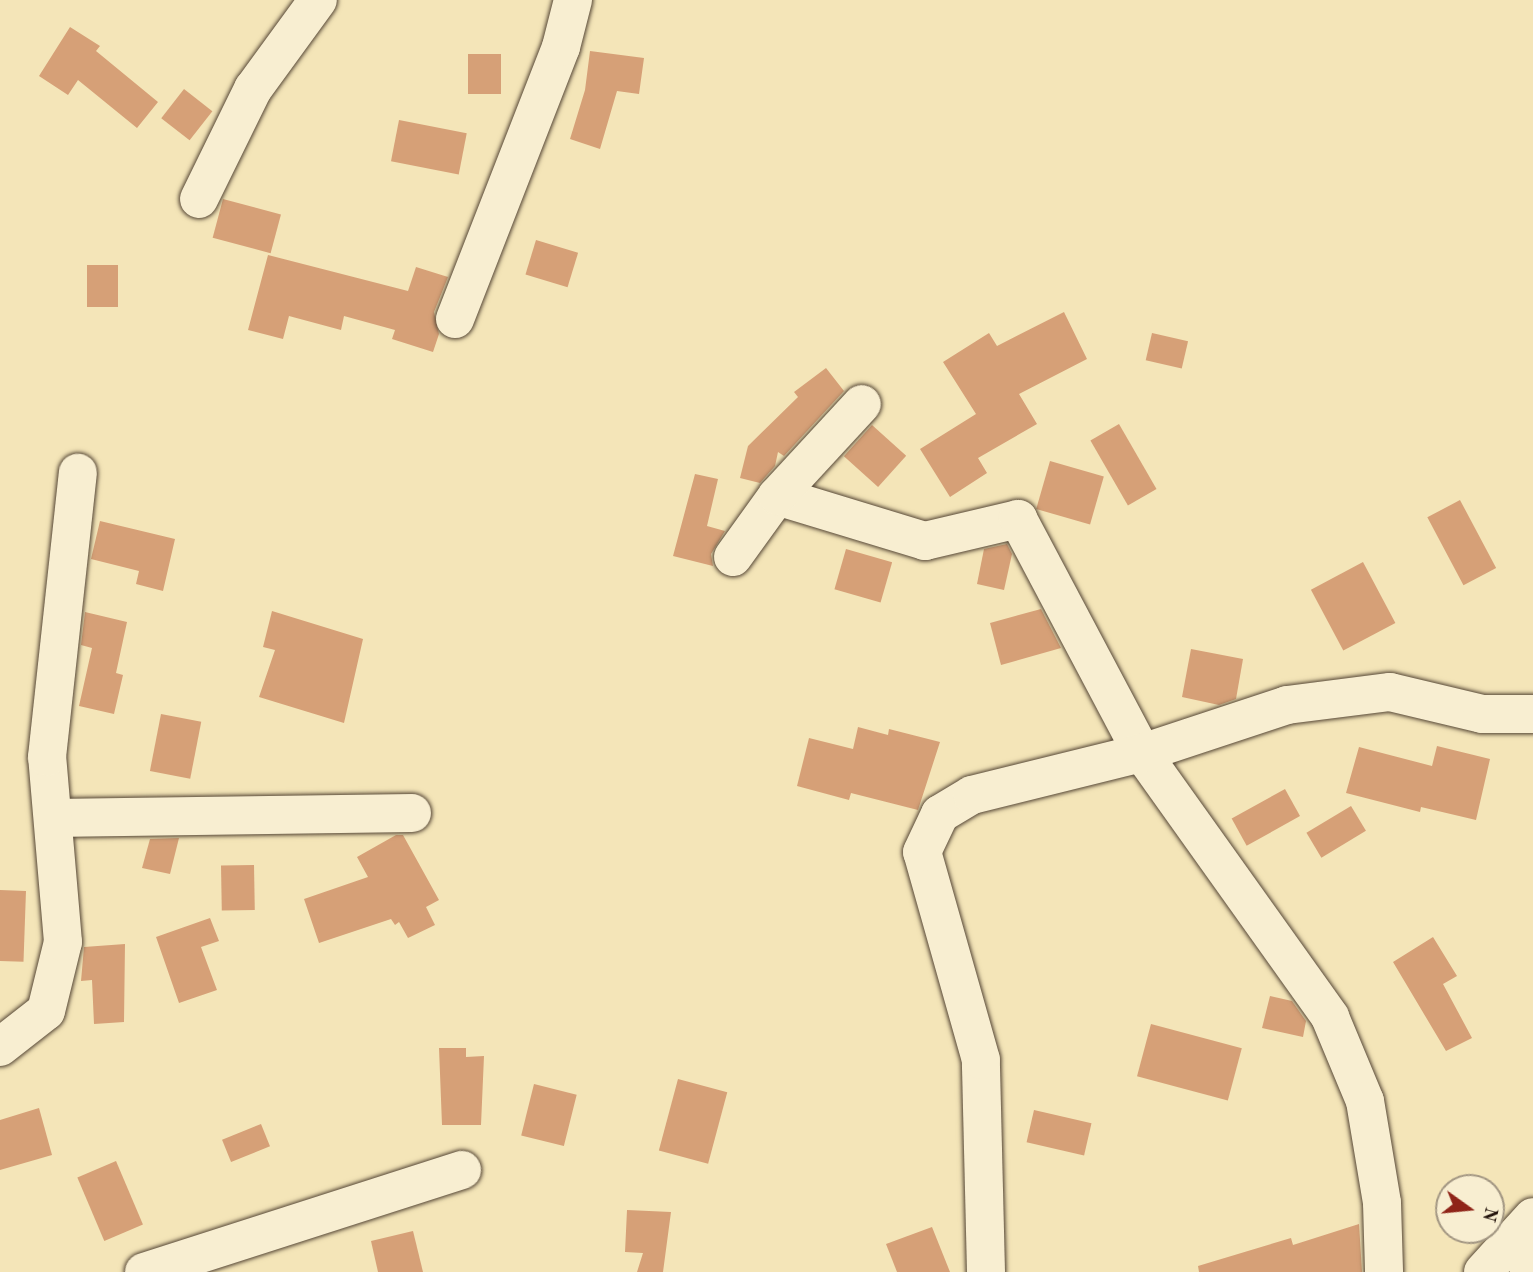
<!DOCTYPE html>
<html>
<head>
<meta charset="utf-8">
<style>
  body { margin:0 }
  #map { position:relative; width:1533px; height:1272px; overflow:hidden; background:#f4e5b8; font-family:"Old Standard TT",serif }
  div>[style] { position:absolute }
  .building>* { inset:0; background:#d6a077; transform-origin:0 0 }
  .roads { filter:drop-shadow(0 0 2px #564736) drop-shadow(0 0 2px #564736) }
  .minor>* { height:38px; margin:-19px; padding:0 19px; transform-origin:19px; border-radius:19px; background:#f8eed1 }
  span { translate:-50% -50%; white-space:nowrap; text-align:center; line-height:1.15; -webkit-text-stroke:5px #f8eed1; paint-order:stroke }
  .north { position:absolute; left:1435px; top:1174px; width:70px; height:70px; box-sizing:border-box; background:#f8eed1; border:2px solid #a29682; border-radius:50%; rotate:105deg; font-size:19px; font-weight:700; line-height:28px; text-align:center; color:#22120b }
  .north::after { content:''; display:block; margin:auto; width:24px; height:32px; background:#8f2418; clip-path:polygon(50% 0,100% 100%,50% 72%,0 100%) }
</style>
</head>
<body>
<div id="map">
  <div class="building">
    <div style="clip-path:polygon(70px 27px,100px 46px,96px 51px,158px 102px,137px 128px,78px 80px,68px 95px,39px 76px)"></div>
    <div style="clip-path:polygon(590px 51px,644px 58px,639px 94px,617px 91px,600px 149px,570px 139px,585px 90px)"></div>
    <div style="left:468px;top:54px;width:33px;height:40px"></div>
    <div style="left:184px;top:89px;width:36px;height:37px;rotate:38deg"></div>
    <div style="left:399px;top:120px;width:69px;height:42px;rotate:11deg"></div>
    <div style="left:223px;top:199px;width:60px;height:40px;rotate:15deg"></div>
    <div style="left:536px;top:240px;width:44px;height:36px;rotate:17deg"></div>
    <div style="clip-path:polygon(268px 255px,408px 291px,416px 267px,448px 277px,434px 312px,439px 334px,433px 352px,392px 339px,395px 330px,344px 316px,341px 330px,289px 316px,283px 339px,248px 330px)"></div>
    <div style="left:87px;top:265px;width:31px;height:42px"></div>
    <div style="clip-path:polygon(1064px 312px,1087px 359px,1019px 394px,1037px 424px,978px 458px,987px 473px,950px 497px,920px 449px,976px 414px,943px 362px,989px 333px,997px 346px)"></div>
    <div style="left:1152px;top:333px;width:37px;height:28px;rotate:13deg"></div>
    <div style="clip-path:polygon(826px 368px,844px 391px,784px 456px,778px 452px,775px 466px,760px 483px,740px 478px,748px 446px,798px 397px,794px 392px)"></div>
    <div style="left:1119px;top:424px;width:75px;height:33px;rotate:60deg"></div>
    <div style="left:872px;top:425px;width:46px;height:42px;rotate:42deg"></div>
    <div style="left:1050px;top:461px;width:56px;height:50px;rotate:16deg"></div>
    <div style="clip-path:polygon(695px 474px,718px 479px,707px 526px,725px 531px,711px 554px,713px 566px,673px 556px)"></div>
    <div style="left:1460px;top:500px;width:77px;height:37px;rotate:62deg"></div>
    <div style="clip-path:polygon(100px 521px,175px 539px,163px 591px,136px 584px,139px 571px,91px 559px)"></div>
    <div style="clip-path:polygon(1007px 544px,1012px 554px,1004px 590px,977px 584px,984px 549px)"></div>
    <div style="left:846px;top:549px;width:48px;height:42px;rotate:16deg"></div>
    <div style="left:1363px;top:562px;width:69px;height:59px;rotate:62deg"></div>
    <div style="clip-path:polygon(1041px 609px,1061px 648px,1001px 665px,990px 623px)"></div>
    <div style="clip-path:polygon(272px 611px,363px 639px,344px 723px,259px 697px,275px 650px,263px 647px)"></div>
    <div style="clip-path:polygon(85px 612px,127px 622px,116px 673px,123px 675px,114px 714px,79px 706px,92px 648px,81px 645px)"></div>
    <div style="clip-path:polygon(1191px 649px,1243px 659px,1236px 699px,1219px 705px,1182px 697px)"></div>
    <div style="left:161px;top:714px;width:41px;height:58px;rotate:11deg"></div>
    <div style="clip-path:polygon(858px 727px,888px 735px,889px 729px,940px 742px,918px 810px,851px 793px,849px 800px,797px 786px,809px 738px,853px 749px)"></div>
    <div style="clip-path:polygon(1437px 746px,1490px 759px,1476px 820px,1421px 807px,1420px 812px,1346px 793px,1359px 747px,1432px 766px)"></div>
    <div style="left:1285px;top:789px;width:31px;height:61px;rotate:61deg"></div>
    <div style="left:1351px;top:806px;width:29px;height:52px;rotate:59deg"></div>
    <div style="clip-path:polygon(396px 835px,403px 835px,439px 900px,426px 907px,435px 925px,408px 938px,399px 922px,395px 925px,391px 919px,319px 943px,304px 899px,368px 877px,357px 857px)"></div>
    <div style="clip-path:polygon(179px 838px,170px 874px,142px 868px,150px 839px)"></div>
    <div style="left:254px;top:865px;width:45px;height:33px;rotate:89deg"></div>
    <div style="left:0;top:890px;width:26px;height:71px;rotate:2deg"></div>
    <div style="clip-path:polygon(210px 918px,219px 941px,201px 947px,217px 990px,179px 1003px,156px 937px)"></div>
    <div style="clip-path:polygon(1433px 937px,1457px 976px,1443px 984px,1472px 1038px,1446px 1051px,1393px 962px)"></div>
    <div style="clip-path:polygon(125px 944px,124px 1022px,94px 1024px,92px 980px,81px 981px,84px 947px)"></div>
    <div style="clip-path:polygon(1270px 996px,1292px 1001px,1306px 1021px,1303px 1037px,1262px 1028px)"></div>
    <div style="left:1151px;top:1024px;width:94px;height:54px;rotate:15deg"></div>
    <div style="clip-path:polygon(439px 1048px,466px 1048px,466px 1057px,484px 1056px,481px 1125px,442px 1125px)"></div>
    <div style="left:678px;top:1079px;width:51px;height:74px;rotate:15deg"></div>
    <div style="left:534px;top:1084px;width:44px;height:53px;rotate:14deg"></div>
    <div style="clip-path:polygon(39px 1108px,52px 1155px,0 1170px,0 1120px)"></div>
    <div style="left:1034px;top:1110px;width:59px;height:33px;rotate:13deg"></div>
    <div style="left:261px;top:1124px;width:24px;height:42px;rotate:68deg"></div>
    <div style="left:116px;top:1161px;width:69px;height:42px;rotate:67deg"></div>
    <div style="clip-path:polygon(627px 1210px,671px 1212px,663px 1272px,637px 1272px,643px 1253px,625px 1252px)"></div>
    <div style="clip-path:polygon(1359px 1224px,1362px 1272px,1199px 1272px,1198px 1266px,1291px 1238px,1293px 1245px)"></div>
    <div style="clip-path:polygon(932px 1227px,950px 1272px,897px 1272px,886px 1244px)"></div>
    <div style="clip-path:polygon(413px 1231px,423px 1272px,378px 1272px,371px 1241px)"></div>
  </div>
  <div class="roads">
    <div class="minor">
      <div style="left:199px;top:199px;width:123px;rotate:-63.9deg"></div>
      <div style="left:253px;top:89px;width:110px;rotate:-53.9deg"></div>
      <div style="left:455px;top:319px;width:292px;rotate:-68.7deg"></div>
      <div style="left:561px;top:47px;width:49px;rotate:-75.7deg"></div>
      <div style="left:777px;top:496px;width:155px;rotate:16.9deg"></div>
      <div style="left:925px;top:541px;width:96px;rotate:-13.3deg"></div>
      <div style="left:1018px;top:519px;width:265px;rotate:62.1deg"></div>
      <div style="left:1142px;top:753px;width:324px;rotate:54.5deg"></div>
      <div style="left:1330px;top:1017px;width:91px;rotate:67.4deg"></div>
      <div style="left:1365px;top:1101px;width:103px;rotate:80.5deg"></div>
      <div style="left:1382px;top:1203px;width:69px;rotate:88.3deg"></div>
      <div style="left:733px;top:557px;width:75px;rotate:-54.2deg"></div>
      <div style="left:777px;top:496px;width:125px;rotate:-47.3deg"></div>
      <div style="left:53px;top:818px;width:359px;rotate:-0.8deg"></div>
      <div style="left:0;top:1047px;width:58px;rotate:-38deg"></div>
      <div style="left:46px;top:1011px;width:71px;rotate:-76.2deg"></div>
      <div style="left:63px;top:942px;width:186px;rotate:-94.9deg"></div>
      <div style="left:47px;top:757px;width:286px;rotate:-83.8deg"></div>
      <div style="left:1508px;top:1243px;width:35px;rotate:45deg"></div>
      <div style="left:144px;top:1272px;width:334px;rotate:-17.8deg"></div>
      <div style="left:986px;top:1272px;width:212px;rotate:-91.4deg"></div>
      <div style="left:981px;top:1060px;width:216px;rotate:-105.8deg"></div>
      <div style="left:922px;top:852px;width:42px;rotate:-64.7deg"></div>
      <div style="left:940px;top:814px;width:37px;rotate:-31deg"></div>
      <div style="left:972px;top:795px;width:175px;rotate:-13.9deg"></div>
      <div style="left:1142px;top:753px;width:153px;rotate:-18.3deg"></div>
      <div style="left:1287px;top:705px;width:104px;rotate:-7.2deg"></div>
      <div style="left:1390px;top:692px;width:95px;rotate:13.4deg"></div>
      <div style="left:1482px;top:714px;width:51px"></div>
      <div style="left:1483px;top:1272px;width:74px;rotate:-47.7deg"></div>
    </div>
  </div>
  <div class="north">N</div>
</div>
</body>
</html>
